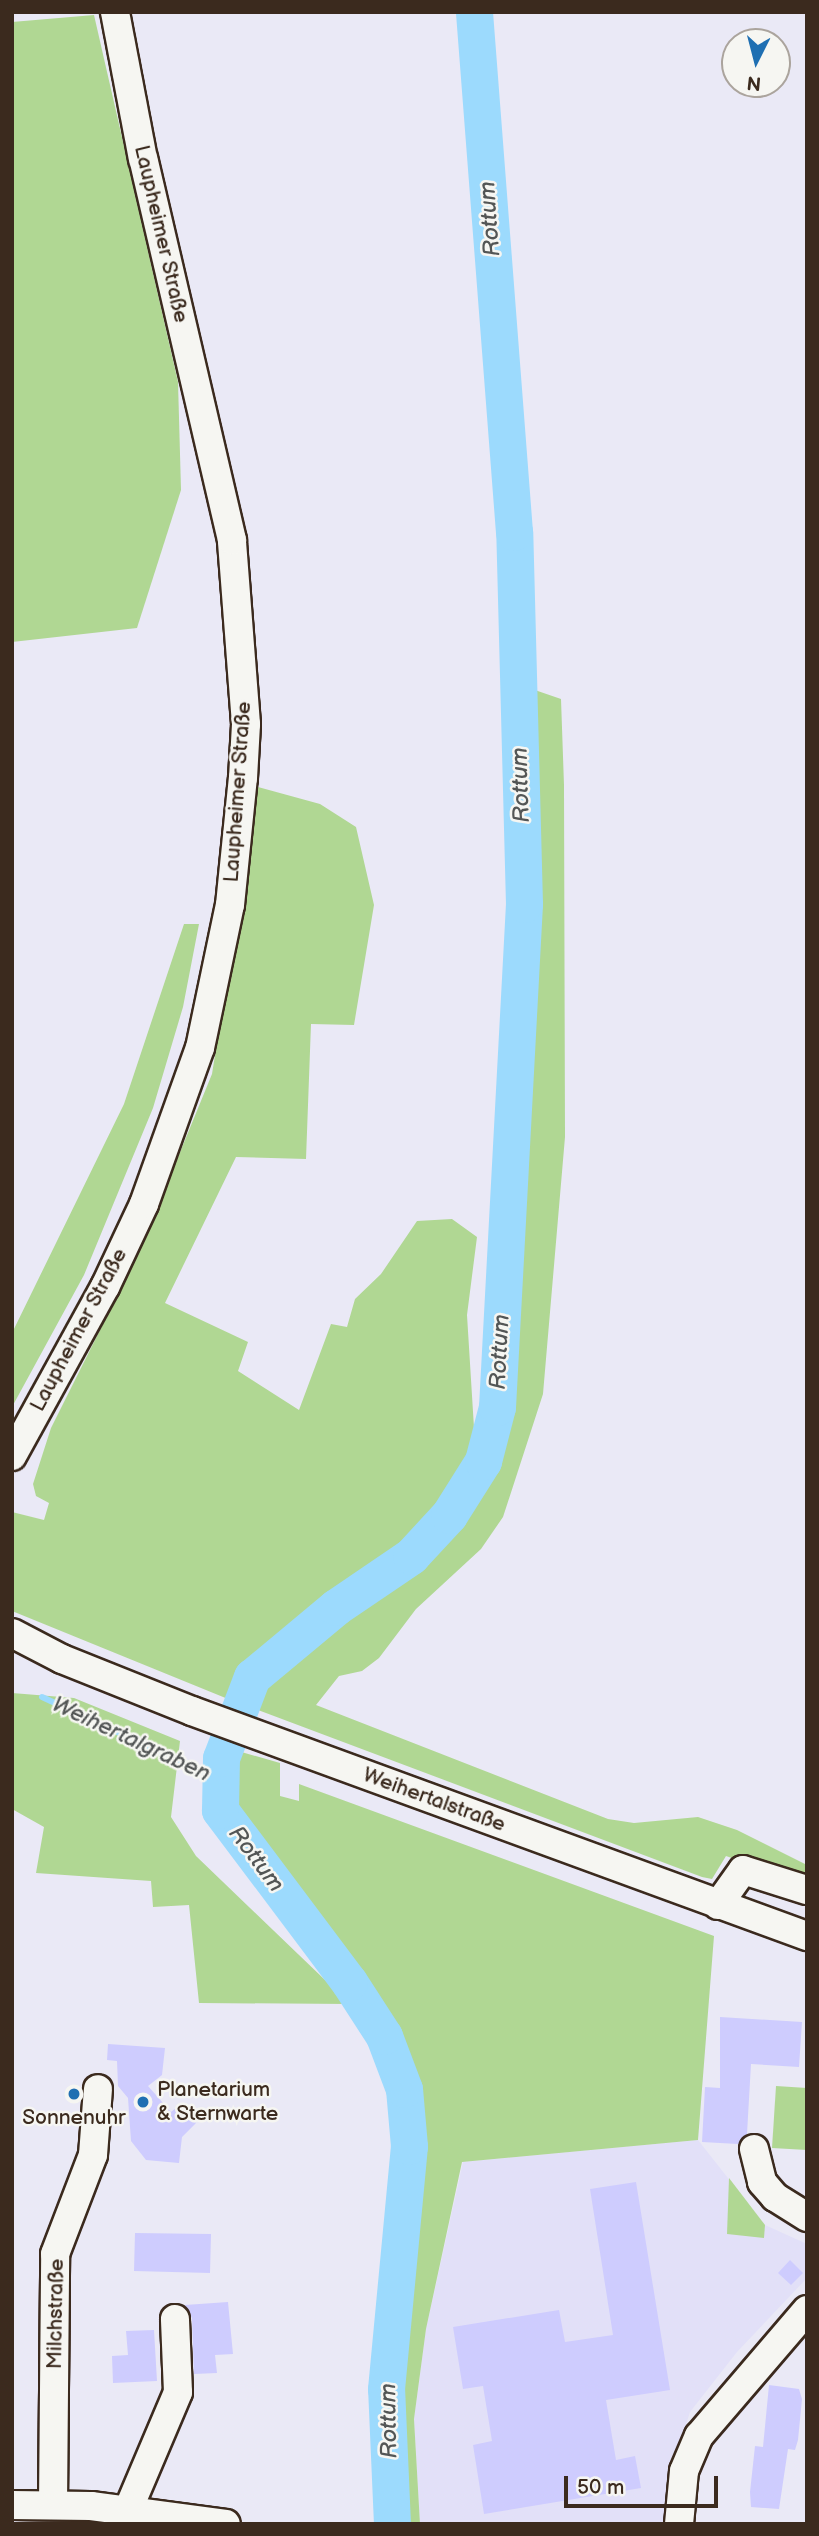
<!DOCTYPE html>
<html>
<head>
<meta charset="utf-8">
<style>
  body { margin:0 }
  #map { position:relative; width:819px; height:2536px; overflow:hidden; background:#eae9f6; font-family:"Balsamiq Sans",sans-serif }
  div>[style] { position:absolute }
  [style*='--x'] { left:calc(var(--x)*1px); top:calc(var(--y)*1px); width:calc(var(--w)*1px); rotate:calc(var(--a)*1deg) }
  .built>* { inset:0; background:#e2e0f8 }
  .green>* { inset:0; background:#b0d793 }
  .stream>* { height:6px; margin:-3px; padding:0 3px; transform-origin:3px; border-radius:3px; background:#9cdafd }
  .river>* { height:37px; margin:-18.5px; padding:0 18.5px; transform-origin:18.5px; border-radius:18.5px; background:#9cdafd }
  .building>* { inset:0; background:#ceccfe }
  .roads { filter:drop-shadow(2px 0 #3b2a1e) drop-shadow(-2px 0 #3b2a1e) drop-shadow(0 2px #3b2a1e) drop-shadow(0 -2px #3b2a1e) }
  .minor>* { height:28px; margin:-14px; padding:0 14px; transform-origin:14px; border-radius:14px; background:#f6f6f2 }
  .dots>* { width:19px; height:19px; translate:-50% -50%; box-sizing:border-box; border:4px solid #f6f6f2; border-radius:50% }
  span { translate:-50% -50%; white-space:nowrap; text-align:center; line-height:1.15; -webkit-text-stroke:5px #f6f6f2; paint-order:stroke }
  .street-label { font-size:21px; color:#3b2a1e }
  .poi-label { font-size:21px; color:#3b2a1e }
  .left { translate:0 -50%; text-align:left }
  .water-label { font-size:23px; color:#535656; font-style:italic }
  .frame { position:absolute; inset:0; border:14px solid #3b2a1e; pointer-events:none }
  .north { position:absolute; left:721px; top:28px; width:70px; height:70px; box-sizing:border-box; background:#f6f6f2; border:2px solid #aba49d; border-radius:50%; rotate:186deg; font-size:19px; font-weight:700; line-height:28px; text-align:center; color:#3b2a1e }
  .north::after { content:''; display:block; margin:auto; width:24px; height:32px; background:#1f6fb2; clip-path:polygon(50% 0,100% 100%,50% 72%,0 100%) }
  .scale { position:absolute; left:564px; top:2476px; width:154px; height:32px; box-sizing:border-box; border:4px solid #3b2a1e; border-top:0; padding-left:9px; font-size:21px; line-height:24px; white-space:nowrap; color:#3b2a1e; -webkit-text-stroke:5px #f6f6f2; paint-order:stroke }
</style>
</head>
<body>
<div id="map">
  <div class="built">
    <div style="clip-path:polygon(698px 2140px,765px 2225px,807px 2244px,807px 2278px,737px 2352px,690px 2412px,670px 2474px,665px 2524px,420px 2524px,414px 2419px,426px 2329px,463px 2162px)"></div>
  </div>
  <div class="green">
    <div style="clip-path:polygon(94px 15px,178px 382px,181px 490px,137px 628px,12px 642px,12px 22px)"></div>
    <div style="clip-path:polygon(529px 688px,561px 699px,564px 785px,565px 1137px,543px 1394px,503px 1517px,481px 1549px,416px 1609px,379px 1658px,362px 1671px,339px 1676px,316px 1705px,608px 1819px,634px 1823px,698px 1817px,737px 1830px,807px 1865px,807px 1884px,726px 1856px,712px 1879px,702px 1877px,245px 1705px,465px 1513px,499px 1438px,518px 1307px,533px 814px)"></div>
    <div style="clip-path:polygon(258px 787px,320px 804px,356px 827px,374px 905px,354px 1025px,311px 1024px,306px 1159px,236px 1157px,165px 1303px,248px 1342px,238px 1371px,299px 1410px,331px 1324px,347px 1327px,355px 1299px,381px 1274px,417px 1221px,452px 1219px,477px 1237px,467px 1315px,475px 1444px,460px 1480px,417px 1537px,270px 1645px,238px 1677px,228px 1699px,12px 1611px,12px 1512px,44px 1520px,49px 1503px,36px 1496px,33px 1484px,51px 1428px,140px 1250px,212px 1074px)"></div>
    <div style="clip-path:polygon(184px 924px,199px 924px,183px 1007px,153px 1108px,84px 1275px,12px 1407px,12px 1333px,124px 1104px)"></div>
    <div style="clip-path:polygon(12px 1693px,74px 1698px,180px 1741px,171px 1817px,196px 1856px,350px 2004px,199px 2003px,189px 1905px,153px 1907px,151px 1881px,36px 1873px,44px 1827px,12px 1809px)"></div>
    <div style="clip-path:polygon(238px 1751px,280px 1763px,280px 1796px,299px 1801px,299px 1784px,714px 1936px,698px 2140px,462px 2162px,426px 2329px,414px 2419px,420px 2524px,405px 2524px,398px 2375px,416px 2174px,417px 2082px,404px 2039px,367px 1977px,235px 1811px)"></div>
    <div style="clip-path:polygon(776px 2086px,807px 2088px,807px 2150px,772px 2148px)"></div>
    <div style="clip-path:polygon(729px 2178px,765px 2225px,764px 2238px,727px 2234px)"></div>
  </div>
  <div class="stream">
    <div style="--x:42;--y:1697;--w:197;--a:24.9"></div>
  </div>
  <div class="river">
    <div style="--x:392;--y:2524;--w:135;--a:-92.5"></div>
    <div style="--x:386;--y:2389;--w:244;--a:-84.6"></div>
    <div style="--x:409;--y:2146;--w:57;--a:-95"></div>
    <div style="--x:404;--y:2089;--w:57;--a:-110.7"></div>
    <div style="--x:384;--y:2036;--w:64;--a:-122.9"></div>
    <div style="--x:349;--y:1982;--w:215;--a:-126.9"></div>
    <div style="--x:220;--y:1810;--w:52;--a:-88.9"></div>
    <div style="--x:221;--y:1758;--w:87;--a:-69.1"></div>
    <div style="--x:252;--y:1677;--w:109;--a:-39.8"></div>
    <div style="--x:336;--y:1607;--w:91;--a:-34.2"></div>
    <div style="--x:411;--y:1556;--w:56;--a:-47.2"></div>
    <div style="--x:449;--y:1515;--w:64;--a:-57.8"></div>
    <div style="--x:483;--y:1461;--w:56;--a:-75.5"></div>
    <div style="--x:497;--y:1407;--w:504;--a:-86.93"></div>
    <div style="--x:524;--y:904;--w:372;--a:-91.5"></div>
    <div style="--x:514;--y:532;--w:522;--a:-94.4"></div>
  </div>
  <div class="building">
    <div style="clip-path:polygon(720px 2017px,802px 2022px,799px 2067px,751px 2064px,747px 2134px,738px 2144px,702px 2142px,705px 2087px,720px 2088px)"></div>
    <div style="clip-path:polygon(108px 2044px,165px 2048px,162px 2075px,148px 2086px,171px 2112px,181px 2104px,196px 2123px,182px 2137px,179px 2163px,146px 2160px,131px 2141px,128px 2098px,118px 2086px,117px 2061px,107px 2060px)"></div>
    <div style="clip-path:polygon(636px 2182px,670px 2390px,606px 2400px,616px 2460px,635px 2456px,641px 2488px,484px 2514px,473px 2445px,492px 2441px,483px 2386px,463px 2389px,453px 2327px,559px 2310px,565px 2342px,613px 2335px,590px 2189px)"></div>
    <div style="clip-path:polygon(135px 2233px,211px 2234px,210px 2273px,134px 2271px)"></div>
    <div style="clip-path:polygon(790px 2260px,803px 2273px,791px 2285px,778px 2273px)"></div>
    <div style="clip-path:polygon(228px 2302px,233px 2354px,215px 2355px,217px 2373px,194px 2374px,192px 2318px,185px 2305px)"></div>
    <div style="clip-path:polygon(154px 2330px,157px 2381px,113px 2383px,112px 2356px,128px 2355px,126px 2331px)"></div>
    <div style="clip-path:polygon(769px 2385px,799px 2389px,802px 2399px,798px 2440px,795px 2450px,788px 2449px,779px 2509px,751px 2507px,750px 2492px,755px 2446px,763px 2447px)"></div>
  </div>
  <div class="roads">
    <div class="minor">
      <div style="--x:12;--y:1456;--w:193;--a:-61.2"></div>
      <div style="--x:105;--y:1287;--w:92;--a:-64.8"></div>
      <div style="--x:144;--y:1204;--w:166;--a:-70.3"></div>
      <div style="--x:200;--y:1048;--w:146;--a:-78.2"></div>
      <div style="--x:230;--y:905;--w:128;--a:-84.2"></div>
      <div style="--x:243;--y:778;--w:54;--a:-86.8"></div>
      <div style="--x:246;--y:724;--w:185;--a:-94.4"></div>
      <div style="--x:232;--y:540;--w:391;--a:-103.1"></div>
      <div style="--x:143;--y:159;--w:150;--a:-100.8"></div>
      <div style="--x:12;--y:1633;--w:56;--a:27.5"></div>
      <div style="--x:62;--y:1659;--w:140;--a:21.8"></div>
      <div style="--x:192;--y:1711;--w:655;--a:20.1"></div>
      <div style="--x:718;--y:1905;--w:43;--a:-54.5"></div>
      <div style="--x:743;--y:1870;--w:67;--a:17.4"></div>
      <div style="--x:754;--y:2149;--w:34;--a:76"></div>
      <div style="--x:762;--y:2182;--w:20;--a:49"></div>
      <div style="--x:775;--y:2197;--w:38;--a:32"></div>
      <div style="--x:12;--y:2505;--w:79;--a:0.7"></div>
      <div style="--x:91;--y:2506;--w:136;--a:7.6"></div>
      <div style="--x:53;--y:2505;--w:251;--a:-89.5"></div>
      <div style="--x:55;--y:2254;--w:106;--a:-69"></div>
      <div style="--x:93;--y:2155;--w:66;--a:-85.7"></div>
      <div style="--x:128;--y:2510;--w:128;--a:-67"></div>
      <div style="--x:178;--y:2392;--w:73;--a:-92.4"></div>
      <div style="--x:679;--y:2524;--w:53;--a:-84.6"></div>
      <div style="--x:684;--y:2471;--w:38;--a:-67"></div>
      <div style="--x:699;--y:2436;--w:166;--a:-49.4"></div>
    </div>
  </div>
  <div class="dots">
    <div style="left:74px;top:2094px;background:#1f6fb2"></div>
    <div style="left:143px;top:2102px;background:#1f6fb2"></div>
  </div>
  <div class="street-label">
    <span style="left:161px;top:234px;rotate:77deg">Laupheimer Straße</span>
    <span style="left:238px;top:792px;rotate:-86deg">Laupheimer Straße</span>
    <span style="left:79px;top:1330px;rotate:-62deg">Laupheimer Straße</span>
    <span style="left:434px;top:1800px;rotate:20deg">Weihertalstraße</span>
    <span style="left:56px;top:2314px;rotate:-89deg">Milchstraße</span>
  </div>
  <div class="poi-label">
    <span class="left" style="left:157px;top:2102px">Planetarium<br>&amp; Sternwarte</span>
    <span style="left:74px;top:2118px">Sonnenuhr</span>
  </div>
  <div class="water-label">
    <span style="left:490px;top:219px;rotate:-94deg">Rottum</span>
    <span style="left:521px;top:785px;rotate:-92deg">Rottum</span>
    <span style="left:500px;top:1352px;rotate:-87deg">Rottum</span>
    <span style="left:131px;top:1739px;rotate:25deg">Weihertalgraben</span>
    <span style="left:256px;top:1859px;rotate:53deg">Rottum</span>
    <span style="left:389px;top:2421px;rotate:-91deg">Rottum</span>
  </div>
  <div class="frame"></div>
  <div class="north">N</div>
  <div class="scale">50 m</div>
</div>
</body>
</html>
